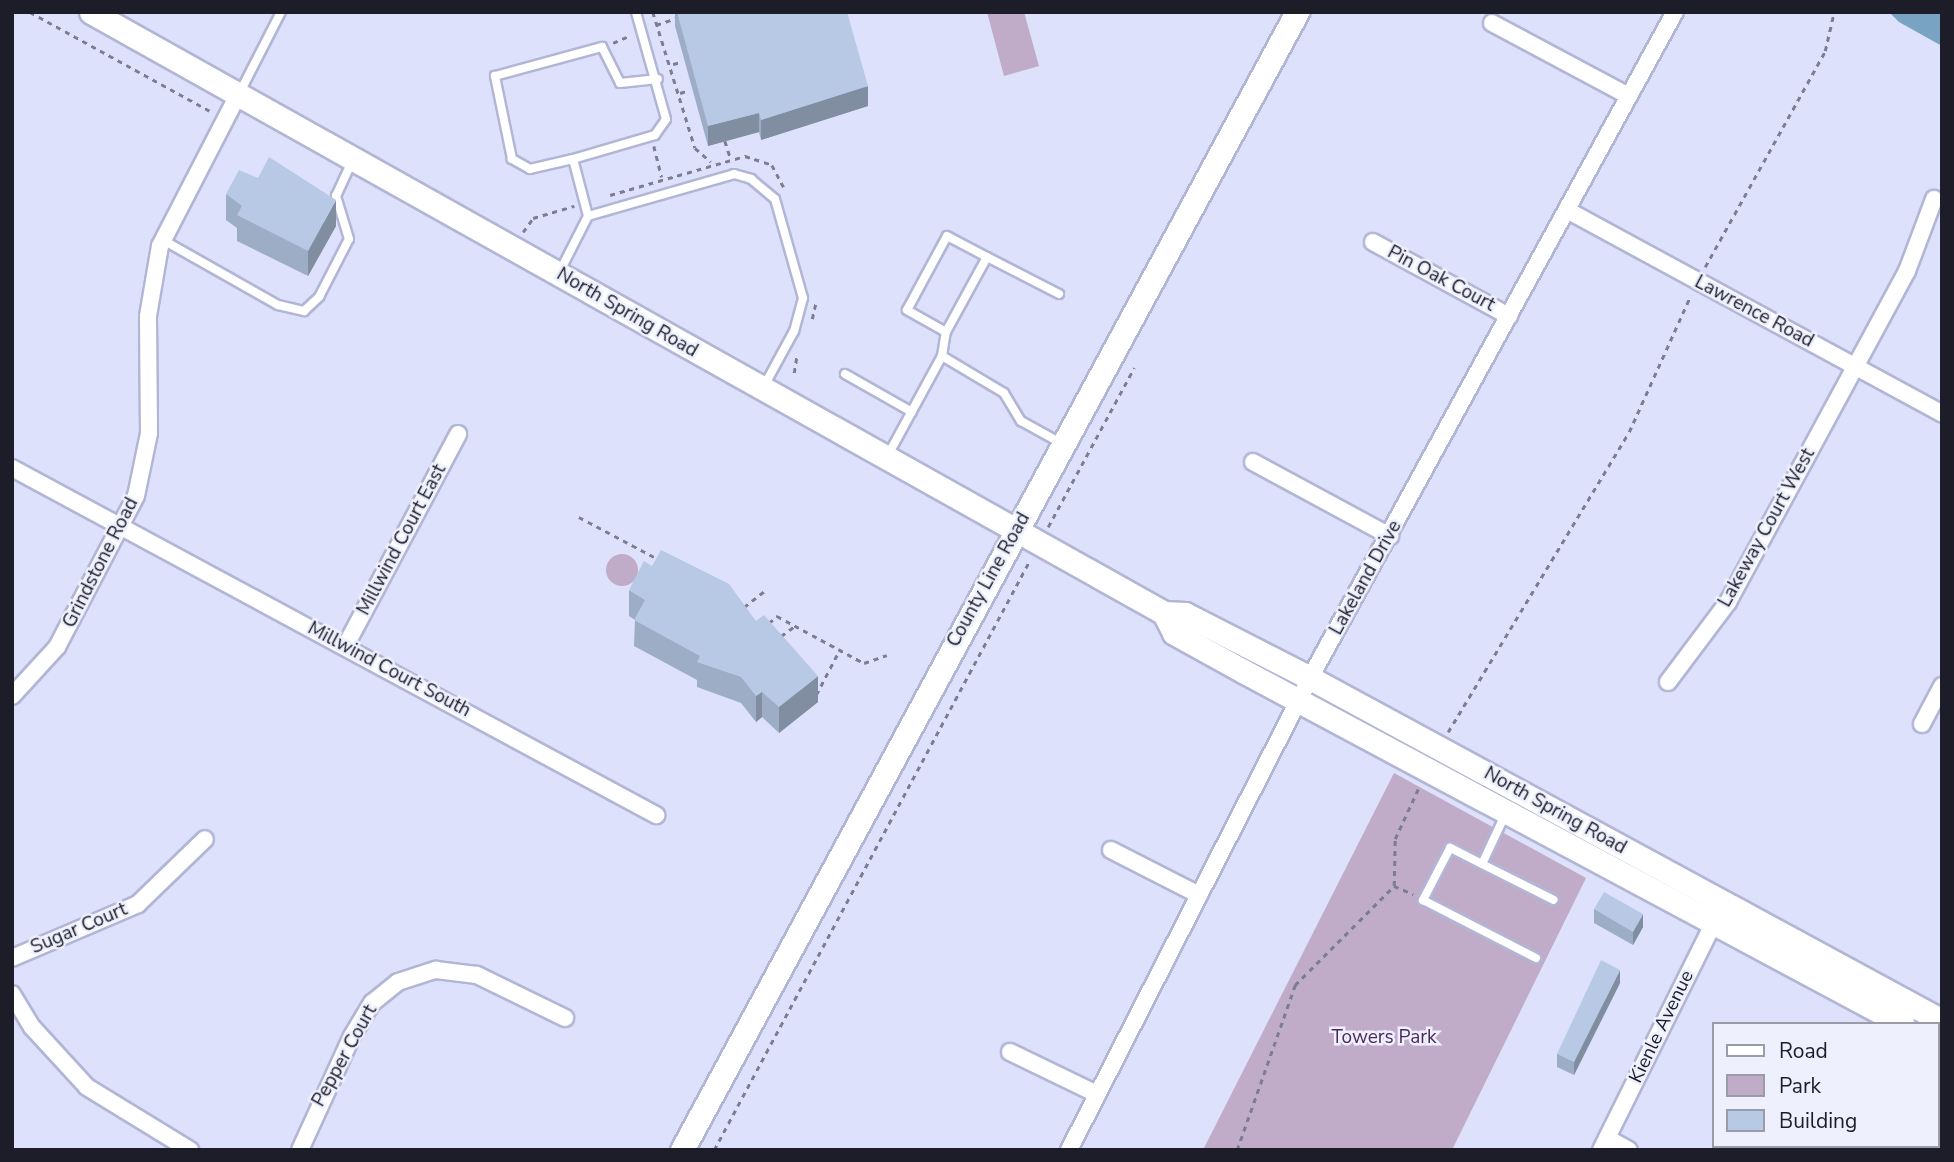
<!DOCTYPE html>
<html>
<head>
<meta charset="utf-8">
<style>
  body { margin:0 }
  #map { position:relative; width:1954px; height:1162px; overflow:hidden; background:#dee1fb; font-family:"Nunito Sans",sans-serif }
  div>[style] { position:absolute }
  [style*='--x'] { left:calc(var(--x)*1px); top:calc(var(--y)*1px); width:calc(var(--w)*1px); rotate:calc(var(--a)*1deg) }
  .green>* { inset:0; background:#c0abc8 }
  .round { border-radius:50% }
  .water>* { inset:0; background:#79a3c3 }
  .path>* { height:2.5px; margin-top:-1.25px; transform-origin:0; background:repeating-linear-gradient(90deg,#7b7d90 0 5px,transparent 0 10px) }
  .roads { filter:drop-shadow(2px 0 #b2b6d5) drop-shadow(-2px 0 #b2b6d5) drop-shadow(0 2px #b2b6d5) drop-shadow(0 -2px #b2b6d5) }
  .service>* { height:8px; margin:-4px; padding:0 4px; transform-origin:4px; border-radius:4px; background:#fff }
  .minor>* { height:16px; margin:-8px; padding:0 8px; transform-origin:8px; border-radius:8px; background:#fff }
  .secondary>* { height:23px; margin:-11.5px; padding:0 11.5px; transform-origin:11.5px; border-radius:11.5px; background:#fff }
  .wall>* { inset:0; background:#9eadc6 }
  .shaded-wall>* { inset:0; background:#818da1 }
  .building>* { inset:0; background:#b8c9e6 }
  span { translate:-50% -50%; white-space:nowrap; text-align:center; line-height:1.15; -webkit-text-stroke:5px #eef0fd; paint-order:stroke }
  .street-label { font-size:19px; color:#1c1d29 }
  .park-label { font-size:19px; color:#4f295c }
  .frame { position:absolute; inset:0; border:14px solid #1c1d29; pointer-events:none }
  .legend { position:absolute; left:1712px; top:1022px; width:228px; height:126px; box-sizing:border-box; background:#eef0fd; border:2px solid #9a9ca8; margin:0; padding:9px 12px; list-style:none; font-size:21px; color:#1c1d29 }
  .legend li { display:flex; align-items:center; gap:14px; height:35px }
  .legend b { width:35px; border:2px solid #9a9ca8 }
</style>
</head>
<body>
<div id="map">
  <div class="green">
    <div style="clip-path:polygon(987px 12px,1024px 12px,1039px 66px,1004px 76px)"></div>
    <div class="round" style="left:606px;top:554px;width:32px;height:32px"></div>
    <div style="clip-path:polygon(1394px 773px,1586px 878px,1452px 1150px,1203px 1150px)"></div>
  </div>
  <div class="water">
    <div style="clip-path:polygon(1889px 12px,1942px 12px,1942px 46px,1899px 22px)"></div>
  </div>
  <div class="path">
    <div style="--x:30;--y:12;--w:205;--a:28.8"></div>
    <div style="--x:653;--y:12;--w:142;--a:72.8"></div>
    <div style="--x:695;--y:148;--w:21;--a:41"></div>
    <div style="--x:656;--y:25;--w:21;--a:-19"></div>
    <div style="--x:613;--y:43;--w:17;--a:-24"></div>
    <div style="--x:673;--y:64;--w:9;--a:-13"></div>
    <div style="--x:680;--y:93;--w:9;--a:-18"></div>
    <div style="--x:725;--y:141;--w:19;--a:72"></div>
    <div style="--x:654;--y:146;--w:32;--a:76"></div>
    <div style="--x:610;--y:195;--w:141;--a:-16.1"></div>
    <div style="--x:745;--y:156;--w:28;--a:18"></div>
    <div style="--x:772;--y:165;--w:30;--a:62"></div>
    <div style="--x:523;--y:232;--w:17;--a:-54"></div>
    <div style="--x:533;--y:218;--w:43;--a:-16.3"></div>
    <div style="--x:1705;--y:267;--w:247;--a:-60.9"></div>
    <div style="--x:1825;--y:51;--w:40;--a:-77"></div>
    <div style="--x:812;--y:319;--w:17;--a:-77"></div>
    <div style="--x:794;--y:373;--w:19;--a:-81"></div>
    <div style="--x:579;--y:517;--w:89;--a:28"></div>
    <div style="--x:1048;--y:527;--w:181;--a:-61.6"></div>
    <div style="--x:744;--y:607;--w:28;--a:-38"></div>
    <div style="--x:769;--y:623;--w:11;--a:-41"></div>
    <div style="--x:777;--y:616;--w:99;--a:28.4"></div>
    <div style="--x:864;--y:663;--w:24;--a:-19"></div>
    <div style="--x:781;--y:636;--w:17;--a:-36"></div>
    <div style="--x:816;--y:695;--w:52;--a:-62.4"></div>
    <div style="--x:1448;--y:732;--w:350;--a:-58.9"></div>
    <div style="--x:1629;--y:432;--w:150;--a:-65.7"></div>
    <div style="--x:1394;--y:886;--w:21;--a:23"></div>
    <div style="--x:714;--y:1150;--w:669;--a:-61.83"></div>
    <div style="--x:1237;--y:1150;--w:175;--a:-70.6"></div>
    <div style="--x:1295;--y:985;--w:140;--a:-45"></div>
    <div style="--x:1394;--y:886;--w:47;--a:-88.8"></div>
    <div style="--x:1395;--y:839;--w:57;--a:-65.2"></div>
  </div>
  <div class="roads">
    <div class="service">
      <div style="--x:239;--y:94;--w:92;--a:-62.9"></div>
      <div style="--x:573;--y:159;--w:44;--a:166.9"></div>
      <div style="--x:530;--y:169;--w:21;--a:-151"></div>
      <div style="--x:512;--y:159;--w:85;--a:-101.6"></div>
      <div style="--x:495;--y:76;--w:111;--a:-15.2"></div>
      <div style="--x:602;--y:47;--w:40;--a:63.4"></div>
      <div style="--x:620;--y:83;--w:38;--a:-6"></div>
      <div style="--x:588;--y:216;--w:59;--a:-104.7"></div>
      <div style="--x:573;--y:159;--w:85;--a:-16.3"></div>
      <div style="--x:655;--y:135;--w:19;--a:-55"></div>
      <div style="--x:666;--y:119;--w:111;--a:-105.7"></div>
      <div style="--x:163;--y:240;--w:132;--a:29.5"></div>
      <div style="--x:278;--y:305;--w:27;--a:13"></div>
      <div style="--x:304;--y:311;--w:21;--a:-43"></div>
      <div style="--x:319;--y:297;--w:65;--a:-62.7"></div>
      <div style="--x:349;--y:239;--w:45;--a:-106.8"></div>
      <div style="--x:336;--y:196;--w:38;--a:-65"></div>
      <div style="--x:987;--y:257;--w:85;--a:118.7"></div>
      <div style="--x:946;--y:332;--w:45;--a:-150.6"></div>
      <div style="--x:907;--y:310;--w:84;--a:-61.6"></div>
      <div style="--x:947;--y:236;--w:45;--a:27.7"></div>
      <div style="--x:987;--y:257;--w:81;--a:27.2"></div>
      <div style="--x:560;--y:271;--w:62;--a:-63"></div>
      <div style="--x:588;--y:216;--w:152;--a:-16"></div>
      <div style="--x:734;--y:174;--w:18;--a:16"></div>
      <div style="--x:751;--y:179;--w:31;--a:40"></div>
      <div style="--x:775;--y:199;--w:103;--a:74.2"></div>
      <div style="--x:803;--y:298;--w:34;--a:105"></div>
      <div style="--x:794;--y:331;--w:63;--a:118.6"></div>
      <div style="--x:942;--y:356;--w:24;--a:-81"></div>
      <div style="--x:845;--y:374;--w:77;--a:29.6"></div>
      <div style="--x:888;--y:455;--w:113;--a:-61.4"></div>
      <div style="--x:942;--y:356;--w:72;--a:30.8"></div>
      <div style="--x:1004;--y:393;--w:33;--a:59"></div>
      <div style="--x:1021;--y:421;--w:46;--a:28.8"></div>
      <div style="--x:1505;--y:815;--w:54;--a:115.1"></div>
      <div style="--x:1482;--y:864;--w:80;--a:26.6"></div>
      <div style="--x:1482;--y:864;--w:36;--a:-153"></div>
      <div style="--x:1450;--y:848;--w:59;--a:117.4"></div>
      <div style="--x:1423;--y:900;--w:127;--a:27.2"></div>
    </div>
    <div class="minor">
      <div style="--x:1492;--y:23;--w:155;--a:28.1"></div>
      <div style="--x:1567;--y:210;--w:427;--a:28.5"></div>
      <div style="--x:1373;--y:242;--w:155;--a:28.6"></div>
      <div style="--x:1253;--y:462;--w:156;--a:28.4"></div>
      <div style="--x:12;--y:468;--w:732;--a:28.32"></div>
      <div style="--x:346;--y:645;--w:239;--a:-62"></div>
      <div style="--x:1668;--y:682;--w:100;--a:-53.1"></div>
      <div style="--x:1728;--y:602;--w:376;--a:-61.6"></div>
      <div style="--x:1907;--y:271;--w:77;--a:-69.4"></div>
      <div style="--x:12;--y:696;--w:67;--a:-47.4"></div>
      <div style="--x:57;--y:647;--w:170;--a:-62.4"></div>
      <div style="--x:136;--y:496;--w:64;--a:-78.3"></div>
      <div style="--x:149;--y:433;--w:117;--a:-90.5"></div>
      <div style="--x:148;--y:316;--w:71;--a:-80.3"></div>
      <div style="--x:160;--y:246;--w:170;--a:-62.7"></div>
      <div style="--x:1922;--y:724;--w:43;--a:-62.2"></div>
      <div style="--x:1111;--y:850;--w:99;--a:27.1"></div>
      <div style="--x:12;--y:958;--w:137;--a:-23.2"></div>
      <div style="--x:138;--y:904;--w:93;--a:-44.1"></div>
      <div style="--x:12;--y:994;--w:39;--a:59"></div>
      <div style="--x:32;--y:1027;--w:81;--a:47.5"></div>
      <div style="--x:87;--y:1087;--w:121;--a:31.5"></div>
      <div style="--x:1010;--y:1052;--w:97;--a:25.8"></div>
      <div style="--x:1607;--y:1138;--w:25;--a:29"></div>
      <div style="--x:300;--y:1150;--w:125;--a:-65.5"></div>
      <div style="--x:352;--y:1036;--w:39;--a:-59"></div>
      <div style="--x:372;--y:1003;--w:33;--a:-39"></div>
      <div style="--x:398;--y:982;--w:40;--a:-18"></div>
      <div style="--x:436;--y:970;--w:41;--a:7"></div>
      <div style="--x:477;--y:975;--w:98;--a:26"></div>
      <div style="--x:1069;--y:1150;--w:530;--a:-62.95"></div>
      <div style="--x:1310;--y:678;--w:759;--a:-61.28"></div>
      <div style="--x:1601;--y:1150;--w:263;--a:-63.6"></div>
    </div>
    <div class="secondary">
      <div style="--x:91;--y:12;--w:1230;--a:29.25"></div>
      <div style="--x:1164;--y:613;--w:21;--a:3"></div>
      <div style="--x:1185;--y:614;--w:140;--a:27.1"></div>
      <div style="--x:1310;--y:678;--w:719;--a:28.49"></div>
      <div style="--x:1164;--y:613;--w:22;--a:63"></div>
      <div style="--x:1174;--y:633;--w:79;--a:28.8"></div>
      <div style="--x:1243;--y:671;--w:748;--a:28.14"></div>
      <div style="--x:1938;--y:1043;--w:4;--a:27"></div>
      <div style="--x:682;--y:1150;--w:1294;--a:-61.61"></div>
    </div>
  </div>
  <div class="wall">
    <div style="clip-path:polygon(675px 12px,847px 12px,868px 106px,761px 140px,759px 132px,708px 146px,675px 26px)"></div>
    <div style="clip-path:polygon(226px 194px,336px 226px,308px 276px,237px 241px,237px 228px,226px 220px)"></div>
    <div style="clip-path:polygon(629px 590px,818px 702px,779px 733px,762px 717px,756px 722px,741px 703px,697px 687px,697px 680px,634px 646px,635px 620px,629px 616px)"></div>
    <div style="clip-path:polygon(1594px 909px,1643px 927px,1633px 945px,1594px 923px)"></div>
    <div style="clip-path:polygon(1620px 983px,1574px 1075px,1557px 1067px,1557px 1054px)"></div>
  </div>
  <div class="shaded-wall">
    <div style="clip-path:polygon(868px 86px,868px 106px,761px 140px,761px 120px)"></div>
    <div style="clip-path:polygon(759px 113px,759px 132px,708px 146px,708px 126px)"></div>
    <div style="clip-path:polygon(336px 200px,336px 226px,308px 276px,308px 251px)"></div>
    <div style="clip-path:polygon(818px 676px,818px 702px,779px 733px,779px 707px)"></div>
    <div style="clip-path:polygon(762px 692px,762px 717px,756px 722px,756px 696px)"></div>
    <div style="clip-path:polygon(1643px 914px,1643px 927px,1633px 945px,1633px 932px)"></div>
    <div style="clip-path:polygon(1620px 970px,1620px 983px,1574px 1075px,1574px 1062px)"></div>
  </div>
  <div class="building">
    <div style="clip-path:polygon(677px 12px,847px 12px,868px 86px,761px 120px,759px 113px,708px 126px)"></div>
    <div style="clip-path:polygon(269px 157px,336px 200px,308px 251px,237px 215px,242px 206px,226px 194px,239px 170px,258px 178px)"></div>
    <div style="clip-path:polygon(661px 550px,729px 584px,756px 621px,764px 615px,818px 676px,779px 707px,762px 692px,756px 696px,741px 677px,697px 662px,700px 656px,634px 620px,645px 600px,629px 590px,644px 561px,652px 566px)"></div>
    <div style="clip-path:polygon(1604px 892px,1643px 914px,1633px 932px,1594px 909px)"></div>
    <div style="clip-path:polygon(1601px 960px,1620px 970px,1574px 1062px,1557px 1054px)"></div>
  </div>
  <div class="street-label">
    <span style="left:1441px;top:279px;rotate:28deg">Pin Oak Court</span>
    <span style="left:1754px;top:312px;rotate:28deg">Lawrence Road</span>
    <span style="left:627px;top:313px;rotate:30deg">North Spring Road</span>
    <span style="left:1767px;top:528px;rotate:-61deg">Lakeway Court West</span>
    <span style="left:402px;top:540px;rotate:-62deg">Millwind Court East</span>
    <span style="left:101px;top:563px;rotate:-63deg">Grindstone Road</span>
    <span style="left:1366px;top:578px;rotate:-61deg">Lakeland Drive</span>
    <span style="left:989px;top:580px;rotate:-61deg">County Line Road</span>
    <span style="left:389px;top:670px;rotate:28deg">Millwind Court South</span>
    <span style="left:1555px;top:811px;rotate:29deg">North Spring Road</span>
    <span style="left:79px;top:929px;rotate:-23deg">Sugar Court</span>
    <span style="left:1662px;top:1027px;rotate:-64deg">Kienle Avenue</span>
    <span style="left:345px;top:1056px;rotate:-61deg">Pepper Court</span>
  </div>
  <div class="park-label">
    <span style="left:1384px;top:1038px">Towers Park</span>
  </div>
  <div class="frame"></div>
  <ul class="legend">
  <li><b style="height:9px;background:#fff"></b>Road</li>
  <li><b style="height:19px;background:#c0abc8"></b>Park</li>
  <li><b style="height:19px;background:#b8c9e6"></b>Building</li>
  </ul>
</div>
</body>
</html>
